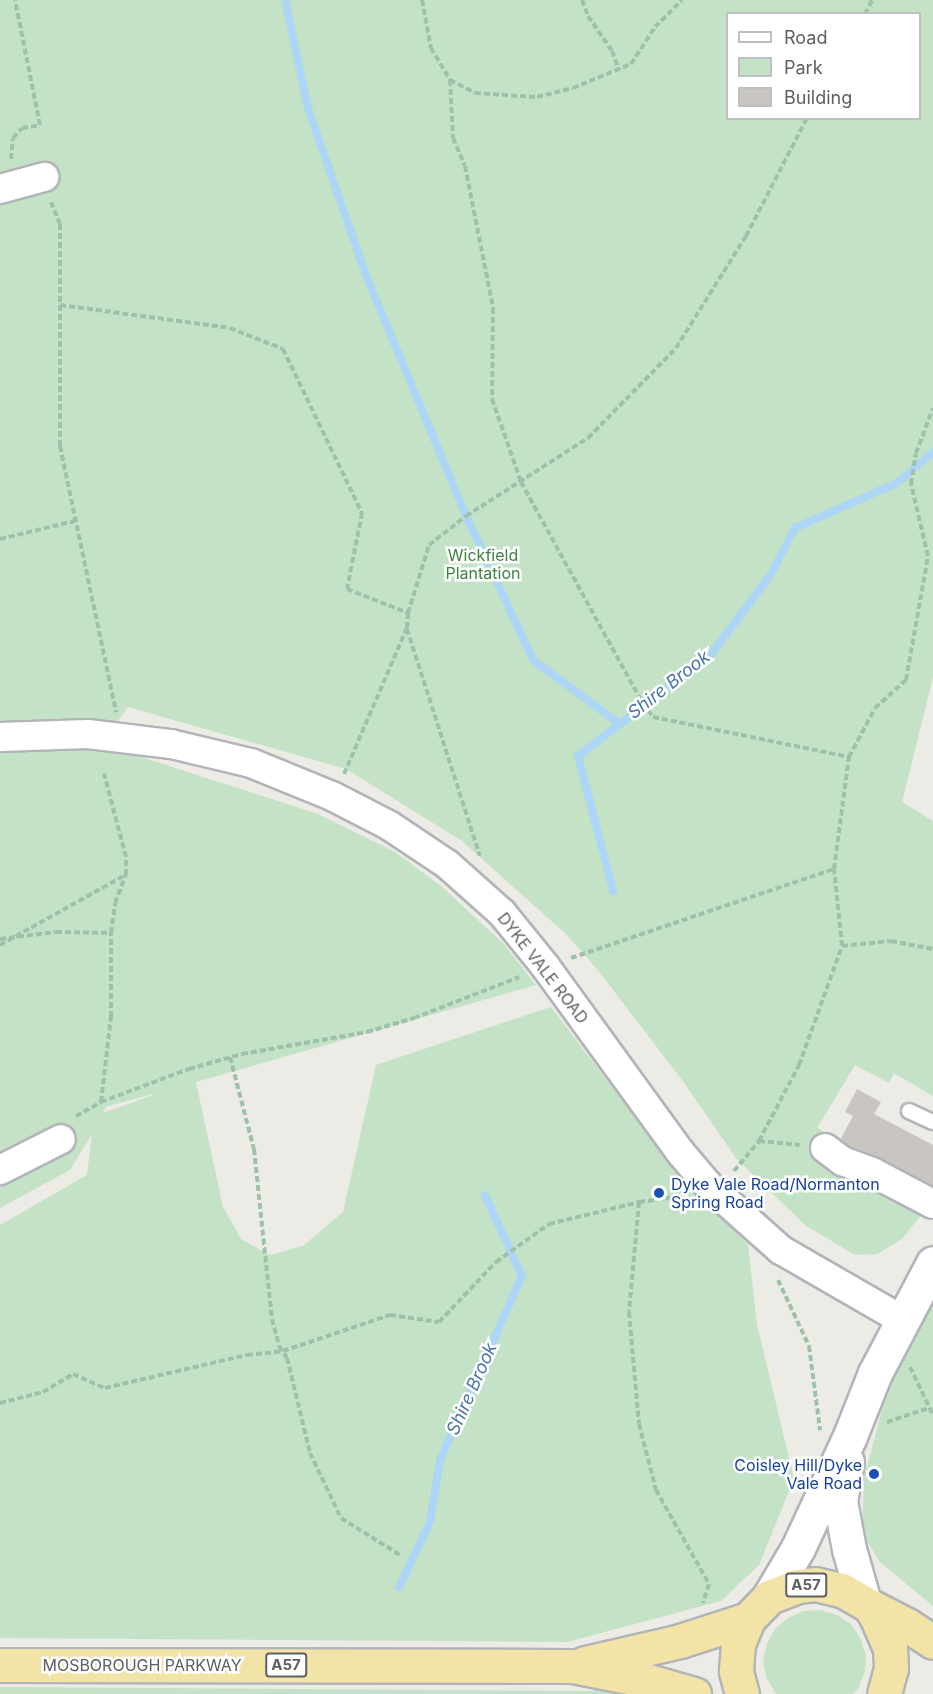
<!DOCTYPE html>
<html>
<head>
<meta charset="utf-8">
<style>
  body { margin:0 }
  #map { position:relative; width:933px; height:1694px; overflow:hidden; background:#edebe5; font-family:Inter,sans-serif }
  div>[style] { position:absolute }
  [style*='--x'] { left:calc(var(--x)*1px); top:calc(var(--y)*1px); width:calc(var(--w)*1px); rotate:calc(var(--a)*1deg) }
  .green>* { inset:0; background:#c4e2c5 }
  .stream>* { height:8px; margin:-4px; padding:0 4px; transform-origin:4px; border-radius:4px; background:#add5f5 }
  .building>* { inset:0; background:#c9c6c1 }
  .path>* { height:4px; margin-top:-2px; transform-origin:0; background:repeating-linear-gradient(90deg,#9ec2a9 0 6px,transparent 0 9px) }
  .roads { filter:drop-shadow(2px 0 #b2b5b8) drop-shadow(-2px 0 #b2b5b8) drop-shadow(0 2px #b2b5b8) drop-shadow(0 -2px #b2b5b8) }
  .service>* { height:14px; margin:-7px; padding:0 7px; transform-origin:7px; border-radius:7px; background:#fff }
  .minor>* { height:28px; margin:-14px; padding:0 14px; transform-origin:14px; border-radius:14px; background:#fff }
  .secondary>* { height:33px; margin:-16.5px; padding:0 16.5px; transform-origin:16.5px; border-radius:16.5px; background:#fff }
  .trunk>* { height:33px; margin:-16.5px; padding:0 16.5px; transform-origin:16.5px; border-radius:16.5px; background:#f2e3a6 }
  .dots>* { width:16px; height:16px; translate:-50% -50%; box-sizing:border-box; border:3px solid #fff; border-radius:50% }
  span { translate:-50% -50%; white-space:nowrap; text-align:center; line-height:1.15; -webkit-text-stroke:5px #fff; paint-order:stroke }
  .shield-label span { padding:2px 4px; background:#fff; border:2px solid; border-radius:4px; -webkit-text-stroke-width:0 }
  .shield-label { font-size:15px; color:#5d6063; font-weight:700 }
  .park-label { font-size:16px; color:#3f8043 }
  .street-label { font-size:16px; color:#5d6063 }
  .transit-label { font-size:16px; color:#164399 }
  .left { translate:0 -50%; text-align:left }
  .right { translate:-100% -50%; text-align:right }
  .water-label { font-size:18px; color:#4c77a5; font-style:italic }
  .legend { position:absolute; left:726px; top:12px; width:195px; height:108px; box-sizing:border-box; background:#fff; border:2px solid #bebfc1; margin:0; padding:8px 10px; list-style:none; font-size:18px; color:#5d6063 }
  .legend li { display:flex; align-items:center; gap:12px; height:30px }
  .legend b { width:30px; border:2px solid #bebfc1 }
</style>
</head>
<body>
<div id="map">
  <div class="green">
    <div style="clip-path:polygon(evenodd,0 0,933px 0,933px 677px,902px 802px,933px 821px,933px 1096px,894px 1073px,889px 1083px,855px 1065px,817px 1128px,933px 1189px,933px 1200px,902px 1239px,877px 1254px,855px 1255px,805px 1225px,736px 1158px,682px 1080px,597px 969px,567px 935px,462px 841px,346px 769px,128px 707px,101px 744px,318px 814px,395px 852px,441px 886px,504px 944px,536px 985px,196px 1082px,223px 1207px,241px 1239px,270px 1255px,303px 1246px,343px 1212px,376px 1065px,551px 1007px,683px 1180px,748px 1244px,757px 1324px,794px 1479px,759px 1565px,721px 1601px,567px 1642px,0 1638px,0 1225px,87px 1175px,92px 1134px,70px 1170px,0 1208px,0 0,728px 14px,920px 14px,920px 118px,728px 118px,728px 14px,0 0,152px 1094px,153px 1095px,103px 1113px,106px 1107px,152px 1094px)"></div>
    <div style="clip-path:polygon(933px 1287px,933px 1606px,880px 1562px,862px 1533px,864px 1478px,889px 1383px)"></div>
    <div style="clip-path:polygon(820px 1610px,837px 1615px,851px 1624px,860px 1638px,866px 1654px,865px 1671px,859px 1687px,853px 1694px,776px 1694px,766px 1677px,763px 1660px,767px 1644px,775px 1629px,788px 1618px,803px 1611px)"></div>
    <div style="clip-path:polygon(634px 1686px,667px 1694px,0 1694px,0 1687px,588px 1691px)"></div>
  </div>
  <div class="stream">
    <div style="--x:285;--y:0;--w:110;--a:78"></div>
    <div style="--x:308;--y:108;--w:175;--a:70.9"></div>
    <div style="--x:365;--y:273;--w:263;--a:67.4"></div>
    <div style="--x:466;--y:516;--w:159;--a:65"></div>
    <div style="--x:533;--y:660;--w:108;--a:36.3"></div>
    <div style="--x:613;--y:891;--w:139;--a:-104.5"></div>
    <div style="--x:578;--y:756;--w:169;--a:-37.5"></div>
    <div style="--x:712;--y:653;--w:99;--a:-53.2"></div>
    <div style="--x:771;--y:574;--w:52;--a:-62.4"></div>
    <div style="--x:795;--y:528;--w:111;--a:-23.8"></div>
    <div style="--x:897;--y:483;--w:48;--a:-40.7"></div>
    <div style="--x:399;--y:1587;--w:72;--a:-64.5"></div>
    <div style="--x:430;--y:1522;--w:63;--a:-80.8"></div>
    <div style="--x:440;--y:1460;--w:201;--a:-66"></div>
    <div style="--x:522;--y:1276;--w:89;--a:-114.6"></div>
  </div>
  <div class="building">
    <div style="clip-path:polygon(857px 1089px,881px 1102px,874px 1114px,933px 1145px,933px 1195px,838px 1144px,853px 1116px,845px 1112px)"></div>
  </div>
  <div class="path">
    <div style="--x:422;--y:0;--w:49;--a:79.4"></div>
    <div style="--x:431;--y:48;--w:37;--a:59"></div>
    <div style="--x:450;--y:80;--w:28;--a:27"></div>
    <div style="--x:475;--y:93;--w:62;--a:3.7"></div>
    <div style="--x:537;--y:97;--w:37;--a:-14"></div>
    <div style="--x:573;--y:88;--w:63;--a:-22.5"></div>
    <div style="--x:631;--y:64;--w:44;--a:-57"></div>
    <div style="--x:655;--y:27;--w:38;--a:-45"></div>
    <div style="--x:582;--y:0;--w:17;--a:69"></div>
    <div style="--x:588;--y:16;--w:42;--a:55.6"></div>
    <div style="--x:612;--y:51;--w:20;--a:70"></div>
    <div style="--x:865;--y:14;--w:16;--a:-63"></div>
    <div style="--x:450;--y:80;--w:58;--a:87"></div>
    <div style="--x:453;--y:138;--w:30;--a:67"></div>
    <div style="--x:465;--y:166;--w:145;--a:78.8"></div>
    <div style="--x:493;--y:308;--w:91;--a:90.6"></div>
    <div style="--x:492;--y:399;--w:88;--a:70.7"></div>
    <div style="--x:521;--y:482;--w:243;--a:61.2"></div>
    <div style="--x:638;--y:695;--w:27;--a:56"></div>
    <div style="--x:653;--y:717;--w:200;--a:11.5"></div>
    <div style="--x:11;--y:159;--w:21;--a:-85"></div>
    <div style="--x:13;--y:138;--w:13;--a:-48"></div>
    <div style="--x:22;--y:128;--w:18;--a:-9"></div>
    <div style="--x:40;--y:125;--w:127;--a:-101.3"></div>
    <div style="--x:51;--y:202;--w:24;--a:68"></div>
    <div style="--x:60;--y:224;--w:222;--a:90"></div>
    <div style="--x:60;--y:446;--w:272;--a:78.1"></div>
    <div style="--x:60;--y:305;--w:172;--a:7.7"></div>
    <div style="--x:230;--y:328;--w:57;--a:21.6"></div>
    <div style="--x:283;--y:349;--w:182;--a:64.3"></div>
    <div style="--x:362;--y:513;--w:77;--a:101.2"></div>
    <div style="--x:347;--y:589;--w:66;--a:21.5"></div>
    <div style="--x:0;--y:539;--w:77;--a:-13.5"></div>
    <div style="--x:407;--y:629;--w:238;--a:72.2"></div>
    <div style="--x:344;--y:774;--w:159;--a:-66.7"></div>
    <div style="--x:407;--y:628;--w:15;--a:-86"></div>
    <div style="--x:408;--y:613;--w:71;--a:-72.8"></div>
    <div style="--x:429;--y:545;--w:47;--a:-38.1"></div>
    <div style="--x:466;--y:516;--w:145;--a:-32.6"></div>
    <div style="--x:588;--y:438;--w:126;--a:-45.6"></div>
    <div style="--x:676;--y:348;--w:132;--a:-58"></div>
    <div style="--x:746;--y:236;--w:133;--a:-62.7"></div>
    <div style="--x:0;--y:939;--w:56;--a:-7.1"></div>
    <div style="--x:56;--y:932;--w:55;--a:1"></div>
    <div style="--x:0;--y:945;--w:143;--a:-29.2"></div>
    <div style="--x:842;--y:946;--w:49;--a:-5.8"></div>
    <div style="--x:891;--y:941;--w:43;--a:10.8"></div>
    <div style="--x:571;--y:958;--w:278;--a:-18.7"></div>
    <div style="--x:230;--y:1057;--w:95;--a:75.4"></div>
    <div style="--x:254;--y:1149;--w:171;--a:84"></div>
    <div style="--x:272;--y:1319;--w:28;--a:75"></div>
    <div style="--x:279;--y:1346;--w:14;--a:56"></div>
    <div style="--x:287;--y:1358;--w:98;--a:76.4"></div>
    <div style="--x:310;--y:1453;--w:72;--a:64.5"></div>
    <div style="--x:341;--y:1518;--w:70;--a:32.1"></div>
    <div style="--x:101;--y:1102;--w:86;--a:-83.3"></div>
    <div style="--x:111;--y:1017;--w:84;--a:-90"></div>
    <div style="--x:111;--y:933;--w:30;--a:-82"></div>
    <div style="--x:115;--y:903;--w:30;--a:-69"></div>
    <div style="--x:126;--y:875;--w:18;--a:-90"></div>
    <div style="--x:126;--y:857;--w:86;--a:-104.8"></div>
    <div style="--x:76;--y:1116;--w:29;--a:-29"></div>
    <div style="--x:101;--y:1102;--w:94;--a:-20.6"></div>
    <div style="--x:189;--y:1069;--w:55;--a:-15.8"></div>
    <div style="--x:242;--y:1054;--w:127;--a:-10"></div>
    <div style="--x:367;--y:1032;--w:49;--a:-16.6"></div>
    <div style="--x:414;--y:1018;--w:113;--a:-21.3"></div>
    <div style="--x:759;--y:1141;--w:41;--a:5.6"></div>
    <div style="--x:734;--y:1171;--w:39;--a:-50"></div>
    <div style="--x:759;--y:1141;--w:86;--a:-62.2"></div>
    <div style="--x:799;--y:1065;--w:127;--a:-70.1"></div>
    <div style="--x:842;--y:946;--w:77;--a:-95.9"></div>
    <div style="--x:834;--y:869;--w:113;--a:-82.4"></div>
    <div style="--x:849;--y:757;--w:55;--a:-62"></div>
    <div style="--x:875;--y:708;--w:42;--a:-42.1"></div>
    <div style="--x:906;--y:680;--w:126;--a:-79.9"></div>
    <div style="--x:928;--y:556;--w:74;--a:-103.3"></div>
    <div style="--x:911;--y:484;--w:31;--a:-81"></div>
    <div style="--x:916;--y:453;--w:48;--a:-69.3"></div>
    <div style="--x:639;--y:1202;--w:110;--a:95.2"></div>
    <div style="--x:629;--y:1312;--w:112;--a:84.9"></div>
    <div style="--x:639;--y:1424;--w:68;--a:75.6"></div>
    <div style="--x:656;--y:1490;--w:108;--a:60.6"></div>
    <div style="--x:709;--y:1584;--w:20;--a:108"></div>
    <div style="--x:778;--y:1280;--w:73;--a:64.8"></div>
    <div style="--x:809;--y:1346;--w:85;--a:82.5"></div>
    <div style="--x:910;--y:1367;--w:53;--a:64.4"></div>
    <div style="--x:0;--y:1403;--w:44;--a:-14.3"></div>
    <div style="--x:43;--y:1392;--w:35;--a:-31"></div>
    <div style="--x:73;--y:1374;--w:35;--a:24"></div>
    <div style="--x:105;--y:1388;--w:146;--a:-13.1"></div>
    <div style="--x:247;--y:1355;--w:36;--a:-6"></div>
    <div style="--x:283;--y:1351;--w:113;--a:-18.6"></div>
    <div style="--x:390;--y:1315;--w:49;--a:8.1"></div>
    <div style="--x:439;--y:1322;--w:83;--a:-46.5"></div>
    <div style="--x:496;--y:1262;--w:65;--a:-35.6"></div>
    <div style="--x:549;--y:1224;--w:93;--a:-13.7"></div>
    <div style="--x:639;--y:1202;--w:44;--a:-7.8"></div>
    <div style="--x:887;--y:1422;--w:44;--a:-18.4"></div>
  </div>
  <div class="roads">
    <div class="service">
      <div style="--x:909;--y:1111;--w:26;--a:25"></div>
    </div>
    <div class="minor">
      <div style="--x:0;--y:189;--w:46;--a:-15.3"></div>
      <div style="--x:0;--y:737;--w:88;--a:-2"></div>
      <div style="--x:88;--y:734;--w:84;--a:6.9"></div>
      <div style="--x:171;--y:744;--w:82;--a:13.4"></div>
      <div style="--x:251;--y:763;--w:87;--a:22.2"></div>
      <div style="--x:332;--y:796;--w:65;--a:27.3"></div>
      <div style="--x:390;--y:826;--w:69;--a:33.7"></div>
      <div style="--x:447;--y:864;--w:74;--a:41.7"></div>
      <div style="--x:502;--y:913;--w:68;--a:50.9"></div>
      <div style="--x:545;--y:966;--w:231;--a:54"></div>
      <div style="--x:681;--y:1153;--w:42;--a:49.8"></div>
      <div style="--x:708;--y:1185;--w:98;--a:41.7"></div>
      <div style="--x:781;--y:1250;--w:140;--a:30"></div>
      <div style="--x:825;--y:1148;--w:21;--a:37"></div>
      <div style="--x:842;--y:1161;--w:32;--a:20"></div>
      <div style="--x:872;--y:1172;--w:69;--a:27.7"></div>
      <div style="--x:0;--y:1170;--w:68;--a:-26.9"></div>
    </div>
    <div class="secondary">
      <div style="--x:847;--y:1462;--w:40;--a:100"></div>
      <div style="--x:840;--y:1501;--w:49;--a:79.4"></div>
      <div style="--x:849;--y:1549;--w:55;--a:74.2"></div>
      <div style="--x:769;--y:1597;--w:57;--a:-59.4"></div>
      <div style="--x:798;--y:1548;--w:123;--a:-65.1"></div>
      <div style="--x:850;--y:1436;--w:68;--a:-68.4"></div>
      <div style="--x:875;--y:1373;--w:124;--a:-62.2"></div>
    </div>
    <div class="trunk">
      <div style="--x:870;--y:1606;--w:42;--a:27.2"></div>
      <div style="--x:907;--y:1625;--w:31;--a:33"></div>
      <div style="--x:585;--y:1663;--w:98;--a:-13"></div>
      <div style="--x:680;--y:1641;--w:71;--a:-17.9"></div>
      <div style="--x:0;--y:1665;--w:573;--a:0.1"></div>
      <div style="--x:573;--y:1666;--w:76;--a:11.3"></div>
      <div style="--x:648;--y:1681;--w:48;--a:15.8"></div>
      <div style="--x:742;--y:1694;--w:24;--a:-105"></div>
      <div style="--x:736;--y:1671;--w:27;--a:-86"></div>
      <div style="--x:738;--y:1644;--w:27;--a:-68"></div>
      <div style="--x:748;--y:1619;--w:30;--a:-46"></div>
      <div style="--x:769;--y:1597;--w:30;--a:-21"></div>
      <div style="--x:797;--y:1586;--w:18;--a:-6"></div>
      <div style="--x:815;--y:1584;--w:28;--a:13"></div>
      <div style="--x:842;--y:1590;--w:32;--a:30"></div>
      <div style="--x:870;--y:1606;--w:14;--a:60"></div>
      <div style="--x:877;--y:1618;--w:33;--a:67"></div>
      <div style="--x:890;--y:1648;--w:20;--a:87"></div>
      <div style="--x:891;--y:1668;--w:27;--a:105"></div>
    </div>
  </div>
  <div class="dots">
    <div style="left:659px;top:1193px;background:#1a4fb4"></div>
    <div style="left:874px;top:1474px;background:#1a4fb4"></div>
  </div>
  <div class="shield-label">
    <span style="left:806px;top:1585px">A57</span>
    <span style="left:286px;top:1665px">A57</span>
  </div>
  <div class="park-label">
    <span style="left:483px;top:564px">Wickfield<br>Plantation</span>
  </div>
  <div class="street-label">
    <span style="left:543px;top:968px;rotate:52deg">DYKE VALE ROAD</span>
    <span style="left:142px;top:1665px">MOSBOROUGH PARKWAY</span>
  </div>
  <div class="transit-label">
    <span class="left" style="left:671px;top:1193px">Dyke Vale Road/Normanton<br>Spring Road</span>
    <span class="right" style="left:862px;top:1474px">Coisley Hill/Dyke<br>Vale Road</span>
  </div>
  <div class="water-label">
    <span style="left:669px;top:685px;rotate:-38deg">Shire Brook</span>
    <span style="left:472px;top:1389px;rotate:-66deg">Shire Brook</span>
  </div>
  <ul class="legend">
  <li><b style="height:8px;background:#fff"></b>Road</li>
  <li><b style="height:16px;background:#c4e2c5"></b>Park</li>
  <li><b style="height:16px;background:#c9c6c1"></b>Building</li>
  </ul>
</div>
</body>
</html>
